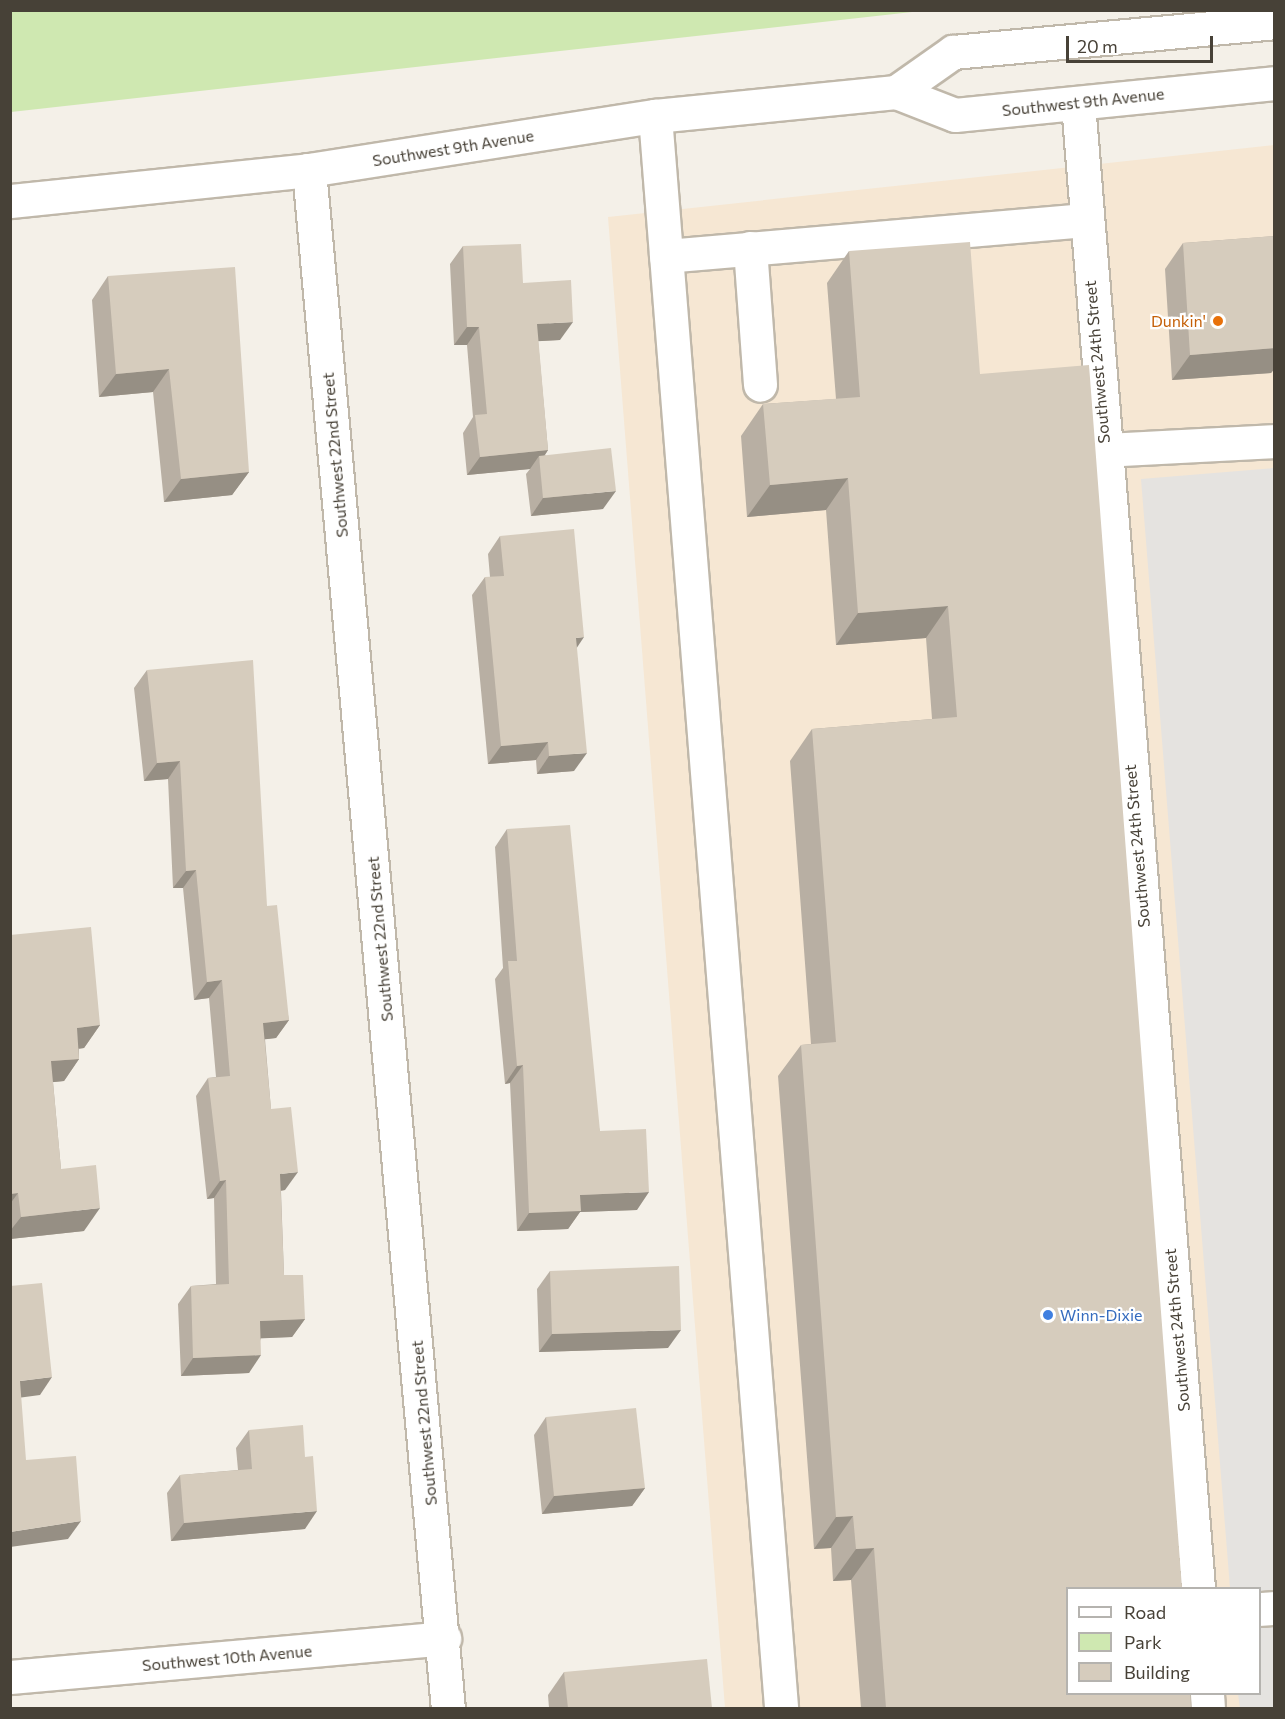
<!DOCTYPE html>
<html>
<head>
<meta charset="utf-8">
<style>
  body { margin:0 }
  #map { position:relative; width:1285px; height:1719px; overflow:hidden; background:#f4f0e8; font-family:Commissioner,sans-serif }
  div>[style] { position:absolute }
  [style*='--x'] { left:calc(var(--x)*1px); top:calc(var(--y)*1px); width:calc(var(--w)*1px); rotate:calc(var(--a)*1deg) }
  .commercial>* { inset:0; background:#f6e7d3 }
  .green>* { inset:0; background:#cfe8b1 }
  .parking>* { inset:0; background:#e5e3e0 }
  .roads { filter:drop-shadow(2px 0 #c0b8aa) drop-shadow(-2px 0 #c0b8aa) drop-shadow(0 2px #c0b8aa) drop-shadow(0 -2px #c0b8aa) }
  .minor>* { height:33px; margin:-16.5px; padding:0 16.5px; transform-origin:16.5px; border-radius:16.5px; background:#fff }
  .wall>* { inset:0; background:#b8afa3 }
  .shaded-wall>* { inset:0; background:#968f84 }
  .building>* { inset:0; background:#d6ccbd }
  .dots>* { width:16px; height:16px; translate:-50% -50%; box-sizing:border-box; border:3px solid #fff; border-radius:50% }
  span { translate:-50% -50%; white-space:nowrap; text-align:center; line-height:1.15; -webkit-text-stroke:4.5px #fff; paint-order:stroke }
  .street-label { font-size:16px; color:#474137 }
  .food-label { font-size:16px; color:#c56008 }
  .right { translate:-100% -50%; text-align:right }
  .shop-label { font-size:16px; color:#366cbe }
  .left { translate:0 -50%; text-align:left }
  .frame { position:absolute; inset:0; border:12px solid #474137; pointer-events:none }
  .legend { position:absolute; left:1066px; top:1587px; width:195px; height:108px; box-sizing:border-box; background:#fff; border:2px solid #b5b3af; margin:0; padding:8px 10px; list-style:none; font-size:18px; color:#474137 }
  .legend li { display:flex; align-items:center; gap:12px; height:30px }
  .legend b { width:30px; border:2px solid #b5b3af }
  .scale { position:absolute; left:1066px; top:36px; width:147px; height:27px; box-sizing:border-box; border:3px solid #474137; border-top:0; padding-left:8px; font-size:18px; line-height:21px; white-space:nowrap; color:#474137; -webkit-text-stroke:4px #fff; paint-order:stroke }
</style>
</head>
<body>
<div id="map">
  <div class="commercial">
    <div style="clip-path:polygon(evenodd,1274px 145px,1274px 1708px,725px 1708px,608px 217px,1274px 145px,1068px 1588px,1260px 1588px,1260px 1694px,1068px 1694px,1068px 1588px)"></div>
  </div>
  <div class="green">
    <div style="clip-path:polygon(11px 10px,921px 10px,921px 11px,11px 112px)"></div>
  </div>
  <div class="parking">
    <div style="clip-path:polygon(1274px 468px,1274px 1708px,1240px 1708px,1238px 1694px,1260px 1694px,1260px 1588px,1230px 1588px,1141px 479px)"></div>
  </div>
  <div class="roads">
    <div class="minor">
      <div style="--x:896;--y:92;--w:70;--a:-35.1"></div>
      <div style="--x:953;--y:52;--w:322;--a:-5.3"></div>
      <div style="--x:1078;--y:103;--w:1490;--a:85.38"></div>
      <div style="--x:655;--y:116;--w:1597;--a:85.47"></div>
      <div style="--x:309;--y:170;--w:1544;--a:84.84"></div>
      <div style="--x:10;--y:201;--w:301;--a:-5.9"></div>
      <div style="--x:309;--y:170;--w:350;--a:-8.9"></div>
      <div style="--x:655;--y:116;--w:242;--a:-5.7"></div>
      <div style="--x:896;--y:92;--w:63;--a:21.3"></div>
      <div style="--x:955;--y:115;--w:321;--a:-5.7"></div>
      <div style="--x:750;--y:248;--w:137;--a:85.8"></div>
      <div style="--x:666;--y:256;--w:422;--a:-4.9"></div>
      <div style="--x:1104;--y:450;--w:170;--a:-3"></div>
      <div style="--x:1260;--y:1609;--w:14;--a:-4"></div>
      <div style="--x:10;--y:1677;--w:436;--a:-5.1"></div>
      <div style="--x:1207;--y:1694;--w:14;--a:86"></div>
    </div>
  </div>
  <div class="wall">
    <div style="clip-path:polygon(1275px 236px,1275px 368px,1271px 373px,1172px 380px,1165px 269px,1183px 243px)"></div>
    <div style="clip-path:polygon(463px 246px,523px 283px,560px 340px,538px 341px,548px 450px,545px 455px,603px 509px,531px 516px,526px 474px,530px 469px,467px 475px,463px 433px,473px 417px,467px 345px,454px 345px,450px 264px)"></div>
    <div style="clip-path:polygon(849px 251px,980px 374px,1191px 1708px,861px 1708px,851px 1580px,833px 1581px,831px 1548px,814px 1549px,778px 1076px,801px 1045px,811px 1044px,790px 761px,812px 729px,932px 719px,926px 638px,836px 645px,826px 510px,747px 517px,741px 436px,763px 404px,836px 399px,827px 283px)"></div>
    <div style="clip-path:polygon(108px 276px,249px 472px,232px 495px,164px 502px,153px 392px,99px 397px,92px 300px)"></div>
    <div style="clip-path:polygon(500px 536px,577px 647px,574px 771px,537px 774px,536px 760px,488px 764px,472px 595px,485px 577px,490px 577px,488px 554px)"></div>
    <div style="clip-path:polygon(147px 670px,267px 906px,289px 1020px,276px 1038px,265px 1039px,271px 1109px,285px 1190px,281px 1191px,284px 1275px,305px 1319px,292px 1337px,261px 1338px,249px 1373px,181px 1376px,178px 1304px,191px 1286px,216px 1284px,214px 1198px,207px 1199px,196px 1096px,208px 1078px,216px 1077px,209px 998px,194px 1000px,183px 888px,173px 888px,168px 779px,144px 781px,134px 688px)"></div>
    <div style="clip-path:polygon(507px 829px,600px 1131px,637px 1210px,580px 1212px,568px 1229px,517px 1231px,510px 1083px,505px 1084px,495px 979px,503px 968px,495px 847px)"></div>
    <div style="clip-path:polygon(10px 935px,100px 1025px,84px 1048px,79px 1049px,79px 1059px,64px 1081px,53px 1082px,61px 1169px,84px 1231px,10px 1239px)"></div>
    <div style="clip-path:polygon(550px 1271px,668px 1348px,539px 1352px,537px 1289px)"></div>
    <div style="clip-path:polygon(546px 1417px,645px 1488px,632px 1506px,542px 1514px,534px 1435px)"></div>
    <div style="clip-path:polygon(249px 1430px,305px 1529px,171px 1541px,167px 1493px,180px 1475px,238px 1470px,236px 1448px)"></div>
    <div style="clip-path:polygon(564px 1672px,712px 1708px,549px 1708px,548px 1695px)"></div>
  </div>
  <div class="shaded-wall">
    <div style="clip-path:polygon(573px 322px,560px 340px,524px 342px,537px 324px)"></div>
    <div style="clip-path:polygon(467px 327px,479px 327px,467px 345px,454px 345px)"></div>
    <div style="clip-path:polygon(1275px 348px,1275px 368px,1271px 373px,1172px 380px,1190px 355px)"></div>
    <div style="clip-path:polygon(169px 369px,153px 392px,99px 397px,116px 374px)"></div>
    <div style="clip-path:polygon(548px 450px,540px 462px,539px 456px,530px 469px,467px 475px,480px 457px)"></div>
    <div style="clip-path:polygon(249px 472px,232px 495px,164px 502px,181px 479px)"></div>
    <div style="clip-path:polygon(848px 478px,826px 510px,747px 517px,770px 485px)"></div>
    <div style="clip-path:polygon(616px 491px,603px 509px,531px 516px,543px 498px)"></div>
    <div style="clip-path:polygon(948px 606px,926px 638px,836px 645px,858px 613px)"></div>
    <div style="clip-path:polygon(584px 637px,572px 655px,576px 638px)"></div>
    <div style="clip-path:polygon(548px 742px,536px 760px,488px 764px,501px 746px)"></div>
    <div style="clip-path:polygon(587px 753px,574px 771px,537px 774px,549px 756px)"></div>
    <div style="clip-path:polygon(180px 761px,168px 779px,144px 781px,157px 763px)"></div>
    <div style="clip-path:polygon(196px 870px,183px 888px,173px 888px,186px 871px)"></div>
    <div style="clip-path:polygon(222px 980px,209px 998px,194px 1000px,207px 982px)"></div>
    <div style="clip-path:polygon(289px 1020px,276px 1038px,251px 1041px,263px 1023px)"></div>
    <div style="clip-path:polygon(100px 1025px,84px 1048px,61px 1050px,77px 1028px)"></div>
    <div style="clip-path:polygon(79px 1059px,64px 1081px,35px 1084px,51px 1061px)"></div>
    <div style="clip-path:polygon(523px 1065px,510px 1083px,505px 1084px,517px 1066px)"></div>
    <div style="clip-path:polygon(298px 1172px,285px 1190px,267px 1192px,280px 1174px)"></div>
    <div style="clip-path:polygon(226px 1180px,214px 1198px,207px 1199px,220px 1181px)"></div>
    <div style="clip-path:polygon(649px 1192px,637px 1210px,580px 1212px,568px 1229px,517px 1231px,529px 1213px,580px 1195px)"></div>
    <div style="clip-path:polygon(18px 1193px,10px 1204px,10px 1194px)"></div>
    <div style="clip-path:polygon(100px 1208px,84px 1231px,10px 1239px,10px 1231px,21px 1217px)"></div>
    <div style="clip-path:polygon(305px 1319px,292px 1337px,247px 1339px,260px 1321px)"></div>
    <div style="clip-path:polygon(681px 1330px,668px 1348px,539px 1352px,552px 1334px)"></div>
    <div style="clip-path:polygon(261px 1355px,249px 1373px,181px 1376px,193px 1358px)"></div>
    <div style="clip-path:polygon(52px 1377px,40px 1395px,10px 1399px,20px 1381px)"></div>
    <div style="clip-path:polygon(645px 1488px,632px 1506px,542px 1514px,554px 1496px)"></div>
    <div style="clip-path:polygon(317px 1511px,305px 1529px,171px 1541px,184px 1523px)"></div>
    <div style="clip-path:polygon(853px 1516px,831px 1548px,814px 1549px,836px 1517px)"></div>
    <div style="clip-path:polygon(81px 1521px,68px 1539px,10px 1547px,10px 1532px)"></div>
    <div style="clip-path:polygon(874px 1548px,851px 1580px,833px 1581px,856px 1549px)"></div>
  </div>
  <div class="building">
    <div style="clip-path:polygon(1275px 236px,1275px 348px,1190px 355px,1183px 243px)"></div>
    <div style="clip-path:polygon(970px 242px,980px 374px,1089px 365px,1182px 1588px,1068px 1588px,1068px 1694px,1190px 1694px,1191px 1708px,886px 1708px,874px 1548px,856px 1549px,853px 1516px,836px 1517px,801px 1045px,836px 1042px,812px 729px,957px 717px,948px 606px,858px 613px,848px 478px,770px 485px,763px 404px,860px 397px,849px 251px)"></div>
    <div style="clip-path:polygon(521px 244px,523px 283px,571px 280px,573px 322px,537px 324px,548px 450px,480px 457px,475px 415px,487px 414px,479px 327px,467px 327px,463px 246px)"></div>
    <div style="clip-path:polygon(235px 267px,249px 472px,181px 479px,169px 369px,116px 374px,108px 276px)"></div>
    <div style="clip-path:polygon(611px 448px,616px 491px,543px 498px,539px 456px)"></div>
    <div style="clip-path:polygon(574px 529px,584px 637px,576px 638px,587px 753px,549px 756px,548px 742px,501px 746px,485px 577px,504px 576px,500px 536px)"></div>
    <div style="clip-path:polygon(253px 660px,267px 906px,277px 905px,289px 1020px,263px 1023px,271px 1109px,291px 1107px,298px 1172px,280px 1174px,284px 1275px,303px 1275px,305px 1319px,260px 1321px,261px 1355px,193px 1358px,191px 1286px,229px 1284px,226px 1180px,220px 1181px,208px 1078px,230px 1076px,222px 980px,207px 982px,196px 870px,186px 871px,180px 761px,157px 763px,147px 670px)"></div>
    <div style="clip-path:polygon(570px 825px,600px 1131px,646px 1129px,649px 1192px,580px 1195px,581px 1211px,529px 1213px,523px 1065px,517px 1066px,508px 961px,517px 961px,507px 829px)"></div>
    <div style="clip-path:polygon(91px 927px,100px 1025px,77px 1028px,79px 1059px,51px 1061px,61px 1169px,96px 1165px,100px 1208px,21px 1217px,18px 1193px,10px 1194px,10px 935px)"></div>
    <div style="clip-path:polygon(679px 1266px,681px 1330px,552px 1334px,550px 1271px)"></div>
    <div style="clip-path:polygon(42px 1283px,52px 1377px,20px 1381px,26px 1460px,76px 1456px,81px 1521px,10px 1532px,10px 1286px)"></div>
    <div style="clip-path:polygon(636px 1408px,645px 1488px,554px 1496px,546px 1417px)"></div>
    <div style="clip-path:polygon(303px 1425px,305px 1457px,313px 1456px,317px 1511px,184px 1523px,180px 1475px,252px 1469px,249px 1430px)"></div>
    <div style="clip-path:polygon(707px 1659px,712px 1708px,568px 1708px,564px 1672px)"></div>
  </div>
  <div class="dots">
    <div style="left:1218px;top:321px;background:#e8710a"></div>
    <div style="left:1048px;top:1315px;background:#3f7fe0"></div>
  </div>
  <div class="street-label">
    <span style="left:1083px;top:102px;rotate:-6deg">Southwest 9th Avenue</span>
    <span style="left:453px;top:148px;rotate:-9deg">Southwest 9th Avenue</span>
    <span style="left:1097px;top:362px;rotate:-95deg">Southwest 24th Street</span>
    <span style="left:335px;top:455px;rotate:-95deg">Southwest 22nd Street</span>
    <span style="left:1137px;top:846px;rotate:-95deg">Southwest 24th Street</span>
    <span style="left:380px;top:939px;rotate:-95deg">Southwest 22nd Street</span>
    <span style="left:1177px;top:1330px;rotate:-95deg">Southwest 24th Street</span>
    <span style="left:424px;top:1423px;rotate:-95deg">Southwest 22nd Street</span>
    <span style="left:227px;top:1658px;rotate:-5deg">Southwest 10th Avenue</span>
  </div>
  <div class="food-label">
    <span class="right" style="left:1206px;top:321px">Dunkin'</span>
  </div>
  <div class="shop-label">
    <span class="left" style="left:1060px;top:1315px">Winn-Dixie</span>
  </div>
  <div class="frame"></div>
  <ul class="legend">
  <li><b style="height:8px;background:#fff"></b>Road</li>
  <li><b style="height:16px;background:#cfe8b1"></b>Park</li>
  <li><b style="height:16px;background:#d6ccbd"></b>Building</li>
  </ul>
  <div class="scale">20 m</div>
</div>
</body>
</html>
